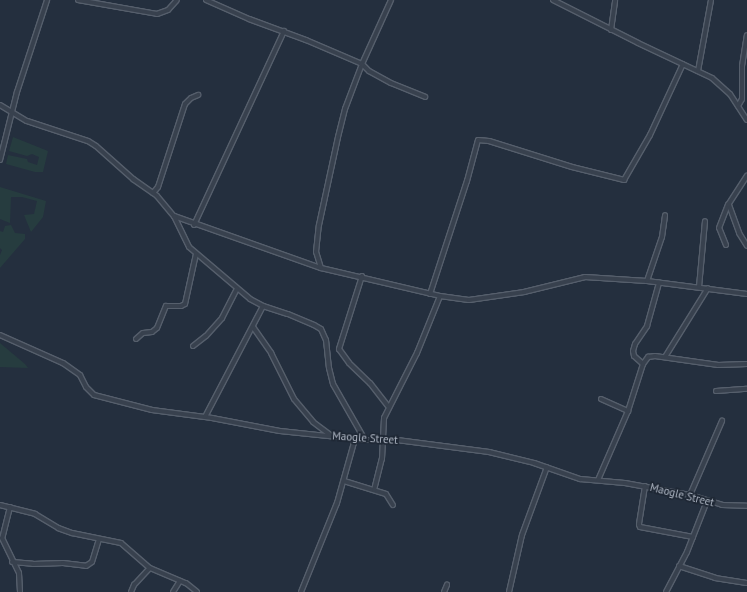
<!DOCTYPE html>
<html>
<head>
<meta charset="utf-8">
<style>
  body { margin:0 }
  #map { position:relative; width:747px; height:592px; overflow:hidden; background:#242f3e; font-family:"PT Sans",sans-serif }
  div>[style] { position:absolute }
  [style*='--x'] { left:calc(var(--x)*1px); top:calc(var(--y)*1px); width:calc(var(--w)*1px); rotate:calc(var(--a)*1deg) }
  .green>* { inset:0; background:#263c3f }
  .roads { filter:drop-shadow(1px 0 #565f6c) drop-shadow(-1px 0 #565f6c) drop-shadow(0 1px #565f6c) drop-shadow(0 -1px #565f6c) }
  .street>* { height:4px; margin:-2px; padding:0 2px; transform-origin:2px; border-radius:2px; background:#38414e }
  span { translate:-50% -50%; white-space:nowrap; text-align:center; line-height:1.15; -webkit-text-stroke:3.5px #1d2633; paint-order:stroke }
  .street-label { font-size:11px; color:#b4bcc9 }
</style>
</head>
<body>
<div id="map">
  <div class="green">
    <div style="clip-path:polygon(13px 137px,48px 151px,43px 172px,35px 172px,6px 164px,8px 155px,27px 159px,28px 162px,37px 165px,39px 157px,32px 154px,27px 156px,9px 151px)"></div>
    <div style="clip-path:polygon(0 187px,46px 201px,43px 217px,31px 232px,24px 215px,34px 214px,37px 201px,22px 197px,11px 197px,10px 223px,0 219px)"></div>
    <div style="clip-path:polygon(11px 225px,15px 233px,25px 234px,25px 239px,0 268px,0 255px,2px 250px,0 248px,0 231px,3px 232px,5px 226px)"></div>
    <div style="clip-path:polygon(0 343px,25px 364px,28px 368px,0 367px)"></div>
  </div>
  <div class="roads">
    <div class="street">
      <div style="--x:78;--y:0;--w:80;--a:10"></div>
      <div style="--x:157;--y:14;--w:12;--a:-20"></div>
      <div style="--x:168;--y:10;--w:13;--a:-48"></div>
      <div style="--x:206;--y:0;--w:47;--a:23.8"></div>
      <div style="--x:249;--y:19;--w:61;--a:20.2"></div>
      <div style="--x:306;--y:40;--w:61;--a:23.2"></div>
      <div style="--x:362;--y:64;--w:10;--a:45"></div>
      <div style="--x:369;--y:71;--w:25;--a:29"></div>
      <div style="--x:391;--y:83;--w:37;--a:22"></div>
      <div style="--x:553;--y:0;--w:95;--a:26.8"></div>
      <div style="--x:638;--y:43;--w:82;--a:25.3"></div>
      <div style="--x:712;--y:78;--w:24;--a:42"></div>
      <div style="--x:730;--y:94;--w:31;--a:57"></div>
      <div style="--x:611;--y:30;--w:30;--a:-82"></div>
      <div style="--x:698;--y:71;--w:72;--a:-79.6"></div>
      <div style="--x:0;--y:105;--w:31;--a:31"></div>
      <div style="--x:27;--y:121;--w:64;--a:18.2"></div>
      <div style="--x:88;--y:141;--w:9;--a:32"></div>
      <div style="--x:96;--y:146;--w:50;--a:41.7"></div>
      <div style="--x:133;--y:179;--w:29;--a:35"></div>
      <div style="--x:157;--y:196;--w:26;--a:50"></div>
      <div style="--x:174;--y:216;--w:156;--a:19.5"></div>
      <div style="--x:321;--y:268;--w:122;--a:13.2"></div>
      <div style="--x:440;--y:296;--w:29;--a:8"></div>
      <div style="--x:469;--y:300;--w:56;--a:-8.3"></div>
      <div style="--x:524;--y:292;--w:63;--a:-13.8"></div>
      <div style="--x:585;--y:277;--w:62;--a:3.7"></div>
      <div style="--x:647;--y:281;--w:101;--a:7.4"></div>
      <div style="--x:738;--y:106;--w:8;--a:-60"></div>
      <div style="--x:742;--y:99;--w:33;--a:-90"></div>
      <div style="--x:742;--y:66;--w:31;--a:-81"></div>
      <div style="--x:0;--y:160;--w:70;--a:-76"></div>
      <div style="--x:17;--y:92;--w:97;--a:-71.9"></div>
      <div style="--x:153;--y:193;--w:8;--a:-50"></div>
      <div style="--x:158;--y:187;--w:87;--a:-72"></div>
      <div style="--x:185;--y:104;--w:8;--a:-45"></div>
      <div style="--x:191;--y:98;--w:8;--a:-23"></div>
      <div style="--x:729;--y:205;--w:30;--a:70"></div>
      <div style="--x:739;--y:233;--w:15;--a:58"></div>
      <div style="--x:174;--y:216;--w:34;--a:64"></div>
      <div style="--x:189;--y:247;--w:80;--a:40.4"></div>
      <div style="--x:250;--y:299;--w:15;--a:28"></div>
      <div style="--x:263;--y:306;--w:26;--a:18"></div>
      <div style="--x:288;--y:314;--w:28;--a:23"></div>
      <div style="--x:314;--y:325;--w:8;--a:30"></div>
      <div style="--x:321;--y:329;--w:12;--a:66"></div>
      <div style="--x:326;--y:340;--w:28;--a:84"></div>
      <div style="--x:329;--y:368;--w:16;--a:76"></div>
      <div style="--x:333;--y:384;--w:64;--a:60.3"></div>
      <div style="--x:194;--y:225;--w:214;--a:-65.1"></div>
      <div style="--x:726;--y:245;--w:18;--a:-112"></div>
      <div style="--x:719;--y:228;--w:25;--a:-69"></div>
      <div style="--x:728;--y:205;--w:35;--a:-57"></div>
      <div style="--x:321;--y:268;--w:17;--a:-107"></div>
      <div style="--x:316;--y:252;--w:27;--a:-84"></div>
      <div style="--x:319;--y:225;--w:90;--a:-77.8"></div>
      <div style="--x:338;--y:137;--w:29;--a:-76"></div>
      <div style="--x:345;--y:109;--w:48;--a:-69.3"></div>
      <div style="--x:362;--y:64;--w:70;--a:-65.6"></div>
      <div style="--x:362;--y:276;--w:77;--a:107.5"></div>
      <div style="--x:339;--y:349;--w:17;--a:54"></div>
      <div style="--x:349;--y:363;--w:29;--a:44"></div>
      <div style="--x:370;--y:383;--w:31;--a:52"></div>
      <div style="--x:647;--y:281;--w:46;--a:-71.2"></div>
      <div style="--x:662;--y:237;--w:22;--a:-82"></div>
      <div style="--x:699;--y:287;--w:66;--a:-84.8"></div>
      <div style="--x:430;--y:294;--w:119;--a:-71.9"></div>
      <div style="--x:467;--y:181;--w:42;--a:-75"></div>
      <div style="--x:478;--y:140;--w:11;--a:5"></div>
      <div style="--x:489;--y:141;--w:87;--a:17.4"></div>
      <div style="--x:572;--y:167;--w:54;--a:14"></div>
      <div style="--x:624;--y:180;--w:52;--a:-60"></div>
      <div style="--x:650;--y:135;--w:78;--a:-65.1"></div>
      <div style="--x:253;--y:327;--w:32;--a:55"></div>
      <div style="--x:271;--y:353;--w:51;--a:63.4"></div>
      <div style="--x:294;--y:399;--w:30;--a:50"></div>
      <div style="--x:313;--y:422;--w:21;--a:37"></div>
      <div style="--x:0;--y:335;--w:69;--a:24"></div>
      <div style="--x:63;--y:363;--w:21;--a:35"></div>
      <div style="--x:80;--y:375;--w:13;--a:63"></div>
      <div style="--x:86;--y:387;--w:11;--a:45"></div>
      <div style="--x:94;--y:395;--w:60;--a:14.5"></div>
      <div style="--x:152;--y:410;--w:61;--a:7.6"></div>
      <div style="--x:212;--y:418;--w:69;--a:10.8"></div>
      <div style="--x:280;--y:431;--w:85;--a:6"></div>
      <div style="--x:365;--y:440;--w:32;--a:0"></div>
      <div style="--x:397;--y:440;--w:93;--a:7.4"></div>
      <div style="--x:489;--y:452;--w:46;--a:13.7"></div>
      <div style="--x:534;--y:463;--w:49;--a:19.2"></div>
      <div style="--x:580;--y:479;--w:45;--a:5.1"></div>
      <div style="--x:625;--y:483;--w:66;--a:10.5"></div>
      <div style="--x:690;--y:495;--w:34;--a:17"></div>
      <div style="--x:722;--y:505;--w:25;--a:2"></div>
      <div style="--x:136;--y:339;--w:9;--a:-41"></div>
      <div style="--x:143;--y:333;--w:9;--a:-6"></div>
      <div style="--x:152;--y:332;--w:6;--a:-39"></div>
      <div style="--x:157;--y:328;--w:24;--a:-68"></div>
      <div style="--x:166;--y:306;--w:15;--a:0"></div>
      <div style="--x:181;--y:306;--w:4;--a:-27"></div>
      <div style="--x:185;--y:304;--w:51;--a:-77.6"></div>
      <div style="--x:193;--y:346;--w:16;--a:-38"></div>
      <div style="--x:206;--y:336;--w:24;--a:-48"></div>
      <div style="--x:222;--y:318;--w:33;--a:-63"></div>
      <div style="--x:665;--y:357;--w:81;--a:-58.1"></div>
      <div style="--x:643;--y:364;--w:12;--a:-138"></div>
      <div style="--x:634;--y:356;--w:5;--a:-101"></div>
      <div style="--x:633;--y:351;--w:7;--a:-74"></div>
      <div style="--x:635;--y:344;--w:22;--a:-56"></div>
      <div style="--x:647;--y:326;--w:45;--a:-74.4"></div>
      <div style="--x:716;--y:391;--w:31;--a:-4"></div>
      <div style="--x:601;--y:399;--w:30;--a:24"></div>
      <div style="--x:205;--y:417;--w:125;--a:-62.4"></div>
      <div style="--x:598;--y:480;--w:75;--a:-66.5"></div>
      <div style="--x:628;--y:411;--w:49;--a:-72.3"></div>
      <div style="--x:643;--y:364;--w:9;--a:-54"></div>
      <div style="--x:648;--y:357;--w:7;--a:-8"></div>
      <div style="--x:655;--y:356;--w:64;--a:8.1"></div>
      <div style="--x:718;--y:365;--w:29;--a:-2"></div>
      <div style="--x:344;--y:481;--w:44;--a:17.2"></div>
      <div style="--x:386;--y:494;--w:13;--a:58"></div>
      <div style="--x:645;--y:486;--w:39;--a:99"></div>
      <div style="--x:639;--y:525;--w:2;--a:63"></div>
      <div style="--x:640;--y:527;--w:54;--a:10.7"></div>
      <div style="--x:374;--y:490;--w:32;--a:-76"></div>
      <div style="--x:382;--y:459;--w:41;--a:-87.2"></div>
      <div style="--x:384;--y:418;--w:73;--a:-63.1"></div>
      <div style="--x:417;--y:353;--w:61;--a:-68"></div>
      <div style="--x:690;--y:495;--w:81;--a:-66.6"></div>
      <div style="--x:0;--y:505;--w:36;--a:14"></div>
      <div style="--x:35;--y:514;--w:27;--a:31"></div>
      <div style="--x:58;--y:528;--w:15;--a:20"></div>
      <div style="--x:72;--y:533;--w:50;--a:11.5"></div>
      <div style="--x:121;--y:543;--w:38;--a:41"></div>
      <div style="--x:150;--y:568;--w:39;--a:23"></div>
      <div style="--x:186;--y:583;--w:14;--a:39"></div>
      <div style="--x:10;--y:507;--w:32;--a:104"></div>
      <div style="--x:2;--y:538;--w:39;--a:64"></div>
      <div style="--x:19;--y:573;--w:19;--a:87"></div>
      <div style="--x:12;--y:562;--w:21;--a:5"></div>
      <div style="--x:33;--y:564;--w:30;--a:-2"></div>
      <div style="--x:63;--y:563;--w:23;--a:7"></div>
      <div style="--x:86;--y:566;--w:7;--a:-34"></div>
      <div style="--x:92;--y:562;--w:24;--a:-73"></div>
      <div style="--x:679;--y:566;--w:38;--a:18"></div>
      <div style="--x:715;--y:578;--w:32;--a:9"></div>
      <div style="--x:131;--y:592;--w:8;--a:-67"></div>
      <div style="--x:134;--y:585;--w:23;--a:-47"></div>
      <div style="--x:173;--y:592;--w:13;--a:-58"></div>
      <div style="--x:301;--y:592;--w:96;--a:-68"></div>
      <div style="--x:337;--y:503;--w:66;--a:-74.3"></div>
      <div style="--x:444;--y:592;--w:8;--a:-67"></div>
      <div style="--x:509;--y:592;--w:58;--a:-77.2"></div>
      <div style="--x:522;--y:535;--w:72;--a:-69.8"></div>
      <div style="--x:666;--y:592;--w:45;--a:-62.3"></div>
      <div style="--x:687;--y:552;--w:55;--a:-68.6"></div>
    </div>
  </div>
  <div class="street-label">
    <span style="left:365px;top:438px;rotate:4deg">Maogle Street</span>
    <span style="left:682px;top:495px;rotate:14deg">Maogle Street</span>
  </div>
</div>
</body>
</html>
